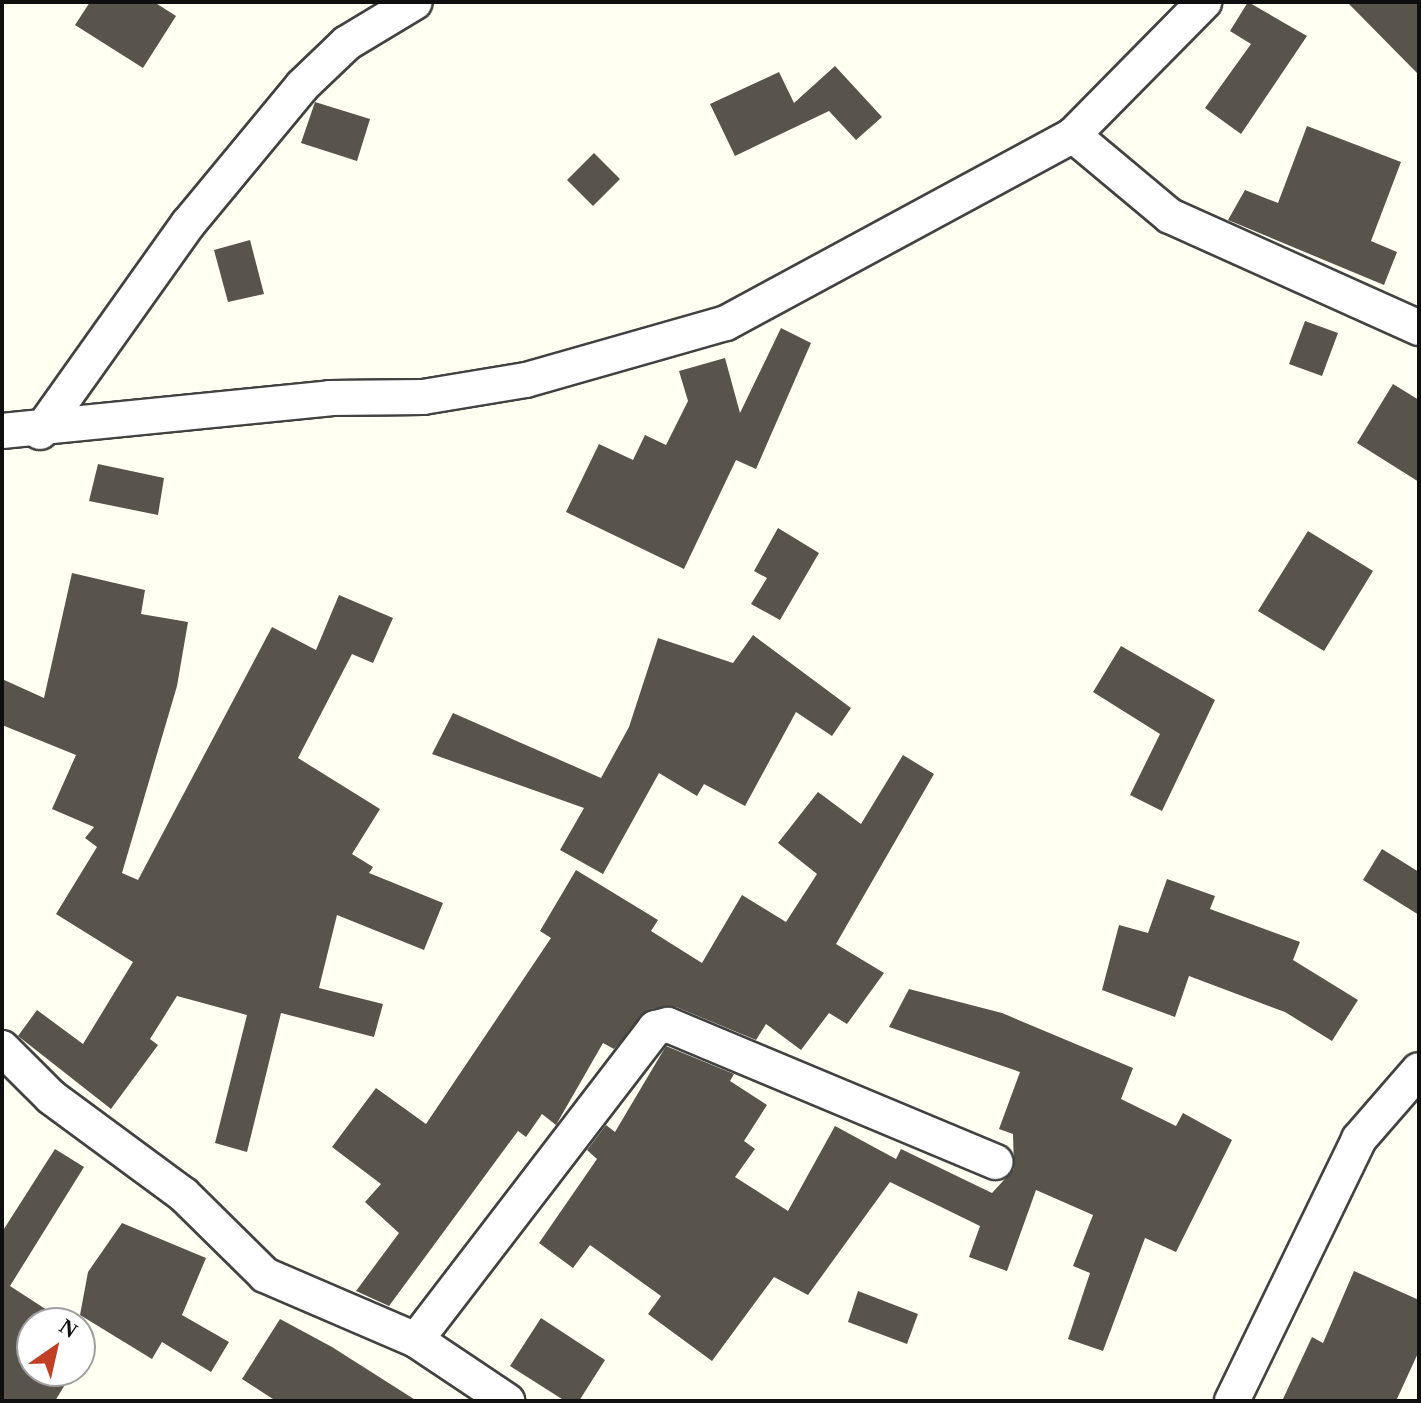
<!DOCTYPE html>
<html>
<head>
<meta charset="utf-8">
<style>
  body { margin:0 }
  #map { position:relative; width:1421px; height:1403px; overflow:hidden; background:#fffff2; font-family:"Times New Roman",serif }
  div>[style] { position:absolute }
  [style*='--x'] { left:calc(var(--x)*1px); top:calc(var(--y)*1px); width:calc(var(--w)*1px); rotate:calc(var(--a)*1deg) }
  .building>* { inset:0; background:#58534b }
  .roads { filter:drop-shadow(2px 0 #424242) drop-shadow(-2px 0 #424242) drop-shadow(0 2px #424242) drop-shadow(0 -2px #424242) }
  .street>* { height:34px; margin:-17px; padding:0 17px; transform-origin:17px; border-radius:17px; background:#fff }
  span { translate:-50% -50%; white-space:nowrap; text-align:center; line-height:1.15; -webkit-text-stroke:8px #fff; paint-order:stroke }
  .frame { position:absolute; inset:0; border:4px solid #0f0f0f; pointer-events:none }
  .north { position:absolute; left:16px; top:1307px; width:80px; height:80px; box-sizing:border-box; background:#fff; border:2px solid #9f9f9f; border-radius:50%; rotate:34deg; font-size:22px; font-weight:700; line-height:32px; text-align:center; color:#0f0f0f }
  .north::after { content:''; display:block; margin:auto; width:28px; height:36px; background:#c13f25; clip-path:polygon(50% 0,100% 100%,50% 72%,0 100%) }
</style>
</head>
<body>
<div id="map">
  <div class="building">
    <div style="clip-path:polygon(90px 2px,154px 2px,176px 16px,143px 68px,75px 25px)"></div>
    <div style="clip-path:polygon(1248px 2px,1307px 36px,1241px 134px,1205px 108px,1251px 44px,1230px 31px)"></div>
    <div style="clip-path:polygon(1347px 2px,1419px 2px,1419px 75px)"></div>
    <div style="clip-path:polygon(835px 66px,882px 117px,856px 140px,829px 111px,735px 156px,710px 104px,779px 72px,794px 103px)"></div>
    <div style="clip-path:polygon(315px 102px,370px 119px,357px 161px,301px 143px)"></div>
    <div style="clip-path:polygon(1307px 126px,1401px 162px,1371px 241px,1397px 252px,1384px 285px,1228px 220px,1245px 190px,1278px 203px)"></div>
    <div style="clip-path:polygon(594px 153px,620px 179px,593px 206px,567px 180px)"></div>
    <div style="clip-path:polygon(250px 240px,264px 294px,228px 302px,214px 250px)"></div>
    <div style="clip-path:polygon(1305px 321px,1338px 333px,1322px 376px,1289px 364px)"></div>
    <div style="clip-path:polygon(781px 328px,811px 343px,756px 469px,736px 460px,684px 569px,566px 512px,599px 444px,633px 460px,645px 435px,666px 445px,688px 401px,679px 371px,725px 358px,740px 413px)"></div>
    <div style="clip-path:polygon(1393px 384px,1419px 400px,1419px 482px,1357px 443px)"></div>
    <div style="clip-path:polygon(98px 464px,164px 478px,158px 515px,89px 501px)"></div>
    <div style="clip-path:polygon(778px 528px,819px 553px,780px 620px,751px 604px,767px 578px,754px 571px)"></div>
    <div style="clip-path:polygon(1308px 531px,1373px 571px,1324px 651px,1258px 611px)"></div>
    <div style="clip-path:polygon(72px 573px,145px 590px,141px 614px,188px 622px,177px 686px,122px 873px,138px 880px,272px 627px,316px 650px,339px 595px,393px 618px,373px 663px,352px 654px,298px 758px,380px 809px,352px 854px,373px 867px,369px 873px,443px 903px,424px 950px,337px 915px,319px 988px,383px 1004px,374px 1037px,281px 1013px,247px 1152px,215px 1143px,247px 1015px,177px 996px,150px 1039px,158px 1045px,111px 1109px,18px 1036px,37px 1010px,83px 1044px,133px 962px,56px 914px,97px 847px,85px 838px,94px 827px,52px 809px,76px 755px,2px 725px,2px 679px,44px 698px)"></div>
    <div style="clip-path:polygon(753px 635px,851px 708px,832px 736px,796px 712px,745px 806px,704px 784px,697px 796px,659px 773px,603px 874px,560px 850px,584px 808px,432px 754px,453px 713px,601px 778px,629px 727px,658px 638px,733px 663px)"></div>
    <div style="clip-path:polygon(1121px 646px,1215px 700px,1162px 811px,1130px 795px,1160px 734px,1093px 692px)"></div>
    <div style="clip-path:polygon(903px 755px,934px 774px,836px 944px,884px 973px,847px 1024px,829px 1013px,801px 1050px,766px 1024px,756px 1040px,676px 1007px,650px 1009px,614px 1049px,603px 1043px,556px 1125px,542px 1114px,526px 1137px,518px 1131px,389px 1306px,356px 1291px,399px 1233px,365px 1202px,381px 1184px,332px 1147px,376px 1088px,426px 1124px,551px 938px,540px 931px,576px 870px,658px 920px,651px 931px,702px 963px,742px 895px,786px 922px,817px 874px,778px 843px,818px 792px,861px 824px)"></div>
    <div style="clip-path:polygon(1382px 849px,1419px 872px,1419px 915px,1363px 880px)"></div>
    <div style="clip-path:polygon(1167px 879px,1215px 896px,1210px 909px,1300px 942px,1293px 960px,1358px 1000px,1332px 1041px,1285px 1012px,1189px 976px,1175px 1017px,1102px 990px,1119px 925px,1148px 933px)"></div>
    <div style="clip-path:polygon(909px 989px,1002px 1013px,1133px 1068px,1121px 1099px,1176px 1126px,1183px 1113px,1232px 1140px,1176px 1252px,1145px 1238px,1103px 1351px,1068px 1339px,1090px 1273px,1073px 1266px,1093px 1215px,1036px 1190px,1007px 1271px,969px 1257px,980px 1226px,890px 1182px,808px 1295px,774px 1277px,712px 1361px,648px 1314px,661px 1296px,590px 1245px,573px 1268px,539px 1243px,597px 1159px,587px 1150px,606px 1125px,615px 1132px,666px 1046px,734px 1074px,730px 1081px,767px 1105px,744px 1141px,755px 1149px,735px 1177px,788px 1211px,835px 1126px,896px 1159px,901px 1149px,992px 1193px,1014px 1169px,1013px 1134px,999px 1129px,1020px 1072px,889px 1027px)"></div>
    <div style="clip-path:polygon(55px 1149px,84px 1167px,10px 1286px,67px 1323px,32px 1323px,32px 1371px,68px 1371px,69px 1378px,55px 1401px,2px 1401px,2px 1232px)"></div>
    <div style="clip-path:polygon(122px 1223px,206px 1258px,182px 1315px,229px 1342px,211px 1372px,162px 1342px,152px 1359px,80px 1315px,88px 1272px)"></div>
    <div style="clip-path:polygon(1354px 1271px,1419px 1300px,1419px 1351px,1396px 1401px,1282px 1401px,1312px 1337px,1323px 1343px)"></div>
    <div style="clip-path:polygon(858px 1291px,918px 1314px,907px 1344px,848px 1322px)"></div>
    <div style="clip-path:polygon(541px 1318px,605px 1360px,579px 1401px,565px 1401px,510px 1366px)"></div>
    <div style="clip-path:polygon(280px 1319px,332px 1347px,417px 1401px,276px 1401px,242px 1379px)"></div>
  </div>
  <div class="roads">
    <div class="street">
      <div style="--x:1073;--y:135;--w:126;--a:39.9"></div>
      <div style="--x:1170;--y:216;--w:273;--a:24.2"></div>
      <div style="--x:2;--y:431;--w:330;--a:-5.7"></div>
      <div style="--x:330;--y:398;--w:93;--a:-0.6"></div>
      <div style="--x:423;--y:397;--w:104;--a:-9.4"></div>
      <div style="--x:526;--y:380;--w:208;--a:-15.9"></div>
      <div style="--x:726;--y:323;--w:395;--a:-28.4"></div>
      <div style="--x:1073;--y:135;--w:187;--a:-45.4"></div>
      <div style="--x:40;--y:432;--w:255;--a:-54.6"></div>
      <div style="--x:188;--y:224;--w:179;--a:-50.4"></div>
      <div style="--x:302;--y:86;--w:62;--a:-43.7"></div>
      <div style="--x:347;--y:43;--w:79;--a:-31.1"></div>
      <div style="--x:2;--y:1048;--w:69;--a:45"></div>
      <div style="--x:51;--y:1097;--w:165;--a:36.4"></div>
      <div style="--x:184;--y:1195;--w:114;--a:44.6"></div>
      <div style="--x:265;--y:1275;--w:164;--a:23.3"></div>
      <div style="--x:416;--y:1340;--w:110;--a:33.8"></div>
      <div style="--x:416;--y:1340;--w:393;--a:-52.5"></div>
      <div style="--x:655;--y:1028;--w:13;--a:-13"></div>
      <div style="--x:668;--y:1025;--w:355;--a:22.7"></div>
      <div style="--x:1232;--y:1401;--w:291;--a:-64.1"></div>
      <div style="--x:1359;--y:1139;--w:91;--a:-49"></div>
    </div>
  </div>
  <div class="frame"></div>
  <div class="north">N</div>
</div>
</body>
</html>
